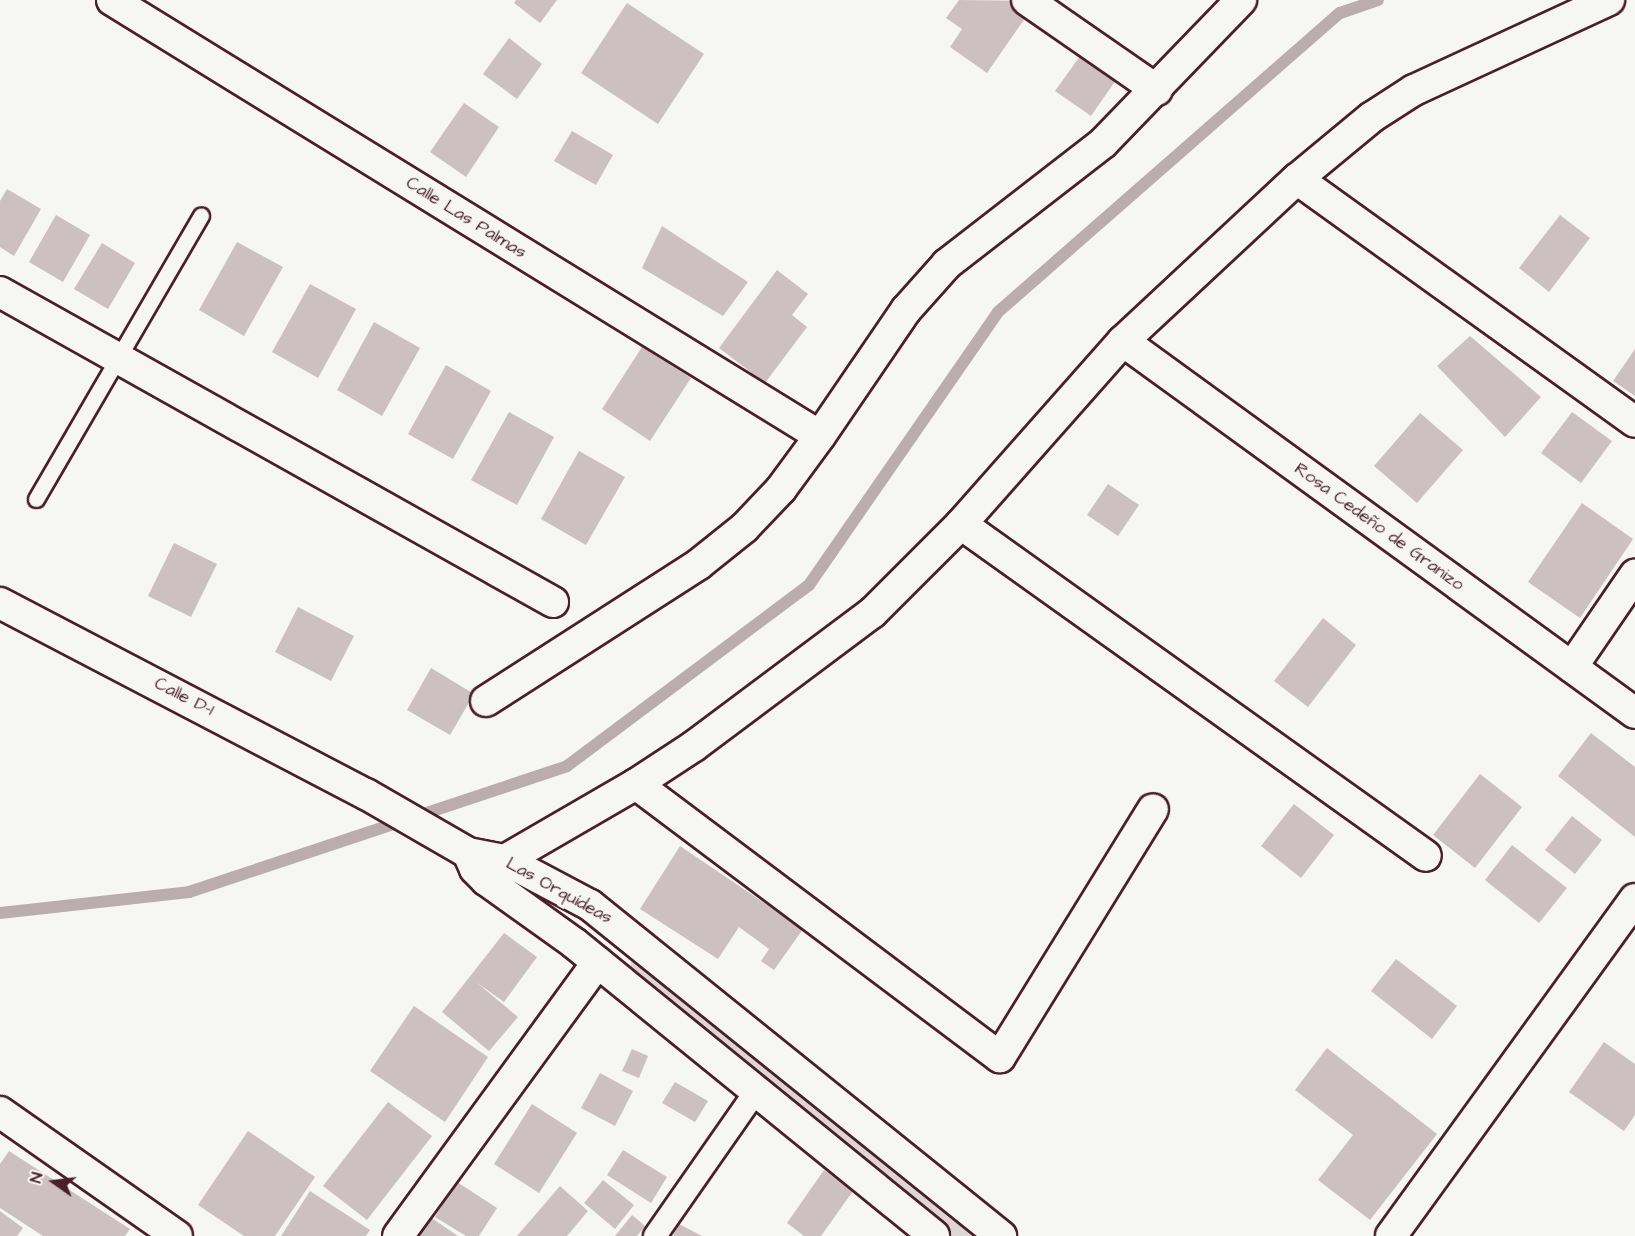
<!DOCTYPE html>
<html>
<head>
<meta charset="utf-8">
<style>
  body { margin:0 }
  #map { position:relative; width:1635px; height:1236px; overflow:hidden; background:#f6f6f2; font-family:"Architects Daughter",sans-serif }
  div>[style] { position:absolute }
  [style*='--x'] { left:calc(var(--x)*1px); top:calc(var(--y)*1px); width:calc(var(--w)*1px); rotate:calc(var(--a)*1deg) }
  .green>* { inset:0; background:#ddd6d5 }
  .stream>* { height:12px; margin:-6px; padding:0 6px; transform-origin:6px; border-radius:6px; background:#bbadae }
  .building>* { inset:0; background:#ccc1c0 }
  .roads { filter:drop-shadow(2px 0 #4a1f2b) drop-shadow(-2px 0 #4a1f2b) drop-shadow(0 2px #4a1f2b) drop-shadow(0 -2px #4a1f2b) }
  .service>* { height:15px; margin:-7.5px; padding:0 7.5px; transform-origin:7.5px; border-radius:7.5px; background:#f6f6f2 }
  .pedestrian>* { height:22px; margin:-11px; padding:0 11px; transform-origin:11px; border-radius:11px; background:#f6f6f2 }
  .minor>* { height:30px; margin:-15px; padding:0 15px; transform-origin:15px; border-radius:15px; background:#f6f6f2 }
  span { translate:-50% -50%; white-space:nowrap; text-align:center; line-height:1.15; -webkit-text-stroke:6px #f6f6f2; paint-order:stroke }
  .street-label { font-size:18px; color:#4a1f2b }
  .north { position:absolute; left:24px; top:1152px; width:60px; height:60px; -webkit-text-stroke:4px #f6f6f2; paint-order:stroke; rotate:284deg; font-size:16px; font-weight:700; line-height:24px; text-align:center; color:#4a1f2b }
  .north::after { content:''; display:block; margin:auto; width:21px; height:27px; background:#4a1f2b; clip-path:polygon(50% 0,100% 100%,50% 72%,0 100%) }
</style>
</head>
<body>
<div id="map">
  <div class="green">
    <div style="clip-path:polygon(632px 958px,983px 1236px,952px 1236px,629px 973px)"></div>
  </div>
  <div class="stream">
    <div style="--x:0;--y:913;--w:190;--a:-6.3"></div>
    <div style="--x:189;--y:892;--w:398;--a:-18.4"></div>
    <div style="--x:567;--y:766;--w:302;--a:-36.8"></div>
    <div style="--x:809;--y:585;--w:332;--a:-55.3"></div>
    <div style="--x:998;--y:312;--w:454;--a:-41.2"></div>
    <div style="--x:1340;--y:13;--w:40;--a:-18.9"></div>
  </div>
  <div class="building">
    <div style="clip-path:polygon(516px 0,557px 0,540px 23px,514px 3px)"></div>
    <div style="clip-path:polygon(959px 0,1037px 1px,987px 73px,950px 47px,962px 29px,946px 18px)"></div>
    <div style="clip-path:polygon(627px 3px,704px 54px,658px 124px,581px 73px)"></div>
    <div style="clip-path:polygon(509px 38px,542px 64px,517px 99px,483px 74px)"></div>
    <div style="clip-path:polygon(1088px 45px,1123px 70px,1091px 116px,1055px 91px)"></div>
    <div style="clip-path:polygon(464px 103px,499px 127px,466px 177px,430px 152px)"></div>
    <div style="clip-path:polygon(572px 131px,613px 155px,596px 185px,554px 161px)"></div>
    <div style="clip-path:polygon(7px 189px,41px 209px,14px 256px,0 247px,0 201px)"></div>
    <div style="clip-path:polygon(56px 215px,90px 235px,63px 282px,29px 262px)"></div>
    <div style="clip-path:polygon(1560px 215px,1590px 238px,1549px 292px,1519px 268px)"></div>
    <div style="clip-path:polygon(662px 226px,748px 282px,723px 316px,642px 268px)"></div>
    <div style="clip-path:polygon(237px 242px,283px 267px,244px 336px,199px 310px)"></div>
    <div style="clip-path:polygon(102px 243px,135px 263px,108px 309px,74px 289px)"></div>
    <div style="clip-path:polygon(777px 270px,808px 294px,792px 315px,807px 327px,765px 383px,719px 348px)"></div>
    <div style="clip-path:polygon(310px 284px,356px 309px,318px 378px,272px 352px)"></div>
    <div style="clip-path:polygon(374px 322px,420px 348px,382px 416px,337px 390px)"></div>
    <div style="clip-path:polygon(1470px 336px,1541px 397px,1505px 437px,1437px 366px)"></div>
    <div style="clip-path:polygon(642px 347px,691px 378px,650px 441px,602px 409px)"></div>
    <div style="clip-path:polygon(1635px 349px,1635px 396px,1613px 381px)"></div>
    <div style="clip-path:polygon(446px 365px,491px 391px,453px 459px,408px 434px)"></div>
    <div style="clip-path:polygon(509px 412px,554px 437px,517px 505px,471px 480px)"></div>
    <div style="clip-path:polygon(1572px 412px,1612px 441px,1581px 483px,1541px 453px)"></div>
    <div style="clip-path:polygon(1420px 413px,1463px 450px,1417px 503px,1374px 466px)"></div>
    <div style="clip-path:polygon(579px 451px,625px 477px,586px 545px,541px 519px)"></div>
    <div style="clip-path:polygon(1108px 484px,1139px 505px,1118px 536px,1087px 515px)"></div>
    <div style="clip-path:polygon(1582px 503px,1633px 539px,1580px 618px,1528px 582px)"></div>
    <div style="clip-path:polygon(174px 543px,217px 564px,191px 617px,148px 596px)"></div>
    <div style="clip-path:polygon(298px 607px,354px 636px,331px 681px,275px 652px)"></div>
    <div style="clip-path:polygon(1323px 618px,1356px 645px,1308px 707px,1274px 681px)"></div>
    <div style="clip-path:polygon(431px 668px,474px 694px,450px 735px,407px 710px)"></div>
    <div style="clip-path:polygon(1591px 733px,1635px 767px,1635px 837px,1558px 776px)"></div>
    <div style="clip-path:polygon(1480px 774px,1522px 807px,1475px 868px,1433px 835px)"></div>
    <div style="clip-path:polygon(1294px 804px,1334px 835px,1301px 878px,1261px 846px)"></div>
    <div style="clip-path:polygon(1572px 816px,1602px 840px,1575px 874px,1545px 850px)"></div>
    <div style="clip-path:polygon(1512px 845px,1567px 888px,1539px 923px,1485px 880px)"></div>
    <div style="clip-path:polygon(680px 846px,803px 929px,774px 970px,761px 961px,769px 949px,739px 927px,718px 959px,640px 909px)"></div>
    <div style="clip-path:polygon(504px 933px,537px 957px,504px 1002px,476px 982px,518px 1017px,489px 1051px,442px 1012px)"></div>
    <div style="clip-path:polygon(1396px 959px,1457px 1006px,1432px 1039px,1371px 991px)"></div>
    <div style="clip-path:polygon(414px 1006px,488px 1057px,445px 1122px,370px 1071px)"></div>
    <div style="clip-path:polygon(1604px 1042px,1635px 1064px,1635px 1115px,1624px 1131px,1569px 1092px)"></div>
    <div style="clip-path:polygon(1327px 1048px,1437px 1134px,1370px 1220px,1318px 1180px,1353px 1135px,1295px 1090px)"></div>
    <div style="clip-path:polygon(632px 1049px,648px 1056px,639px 1078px,622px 1071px)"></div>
    <div style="clip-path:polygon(600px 1073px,633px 1091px,615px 1126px,581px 1108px)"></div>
    <div style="clip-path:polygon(675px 1082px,708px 1101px,695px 1122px,662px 1103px)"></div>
    <div style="clip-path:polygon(388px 1102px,432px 1136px,367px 1220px,323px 1186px)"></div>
    <div style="clip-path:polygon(532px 1104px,577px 1133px,539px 1193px,494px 1164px)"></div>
    <div style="clip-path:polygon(248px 1131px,315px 1177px,275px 1236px,244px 1236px,198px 1205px)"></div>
    <div style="clip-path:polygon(623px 1150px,667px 1177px,651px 1203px,607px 1175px)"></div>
    <div style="clip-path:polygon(9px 1151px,130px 1229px,125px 1236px,43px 1236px,0 1208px,0 1164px)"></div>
    <div style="clip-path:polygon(824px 1170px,853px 1191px,821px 1236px,804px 1236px,787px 1223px)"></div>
    <div style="clip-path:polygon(603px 1180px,634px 1205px,615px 1229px,584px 1203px)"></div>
    <div style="clip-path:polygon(457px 1182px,497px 1208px,479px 1236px,466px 1236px,435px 1217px)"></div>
    <div style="clip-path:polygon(560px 1186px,588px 1211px,567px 1236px,517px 1236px)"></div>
    <div style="clip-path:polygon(310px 1191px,370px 1230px,366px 1236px,281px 1236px)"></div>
    <div style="clip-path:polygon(0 1211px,23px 1228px,17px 1236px,0 1236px)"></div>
    <div style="clip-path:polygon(427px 1215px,458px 1236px,413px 1236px)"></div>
    <div style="clip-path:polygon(632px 1215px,645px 1226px,637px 1236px,615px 1236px)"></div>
    <div style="clip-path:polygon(679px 1224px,702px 1236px,673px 1236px)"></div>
  </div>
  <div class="roads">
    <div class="service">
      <div style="--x:36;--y:499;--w:328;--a:-59.8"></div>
    </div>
    <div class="pedestrian">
      <div style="--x:655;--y:1236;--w:178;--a:-55.1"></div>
    </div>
    <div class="minor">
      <div style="--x:112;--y:0;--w:831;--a:31.63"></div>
      <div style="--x:1027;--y:0;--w:158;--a:34.7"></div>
      <div style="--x:1297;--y:179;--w:416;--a:35.7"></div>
      <div style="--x:0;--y:292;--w:634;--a:29.27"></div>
      <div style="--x:1123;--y:341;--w:633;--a:36"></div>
      <div style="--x:961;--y:524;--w:571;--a:35.53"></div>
      <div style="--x:0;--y:603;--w:413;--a:27.6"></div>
      <div style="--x:366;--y:794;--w:118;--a:30"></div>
      <div style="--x:468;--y:853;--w:38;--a:11"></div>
      <div style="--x:505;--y:860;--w:96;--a:27.9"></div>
      <div style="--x:590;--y:905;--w:528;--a:38.85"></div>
      <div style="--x:1572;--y:667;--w:112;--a:-55.6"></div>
      <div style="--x:486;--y:701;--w:253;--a:-32.7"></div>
      <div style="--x:699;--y:564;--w:58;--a:-38.7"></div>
      <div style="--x:744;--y:528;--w:54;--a:-46.5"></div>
      <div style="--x:781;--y:489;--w:66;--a:-53.7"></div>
      <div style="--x:820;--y:436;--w:153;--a:-55.7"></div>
      <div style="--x:906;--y:310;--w:62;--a:-48.3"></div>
      <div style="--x:947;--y:264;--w:197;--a:-37.8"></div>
      <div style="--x:1103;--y:143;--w:199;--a:-46"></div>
      <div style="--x:636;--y:784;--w:455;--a:36.9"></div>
      <div style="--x:1000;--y:1057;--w:291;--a:-58.3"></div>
      <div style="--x:468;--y:853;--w:17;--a:66"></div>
      <div style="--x:475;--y:869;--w:16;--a:45"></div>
      <div style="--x:486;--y:880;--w:108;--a:35.6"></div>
      <div style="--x:574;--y:943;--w:464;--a:39.1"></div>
      <div style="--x:505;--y:860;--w:151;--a:-30.1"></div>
      <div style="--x:636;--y:784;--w:69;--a:-33.2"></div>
      <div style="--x:694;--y:746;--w:222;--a:-36.8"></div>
      <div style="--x:872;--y:613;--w:126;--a:-45"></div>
      <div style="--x:961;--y:524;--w:244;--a:-48.5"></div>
      <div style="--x:1123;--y:341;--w:238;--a:-43"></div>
      <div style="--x:1297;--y:179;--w:97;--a:-39.6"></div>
      <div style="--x:1372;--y:117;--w:50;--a:-32.7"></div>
      <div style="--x:1414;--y:90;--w:215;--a:-24.8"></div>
      <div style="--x:0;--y:1112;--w:216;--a:35"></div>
      <div style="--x:398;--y:1236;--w:339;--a:-53.9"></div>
      <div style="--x:1391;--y:1236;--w:416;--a:-54.1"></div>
    </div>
  </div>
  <div class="street-label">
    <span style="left:466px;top:218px;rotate:32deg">Calle Las Palmas</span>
    <span style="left:1379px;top:527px;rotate:36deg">Rosa Cedeño de Granizo</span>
    <span style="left:184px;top:697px;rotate:27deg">Calle D-1</span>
    <span style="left:559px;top:891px;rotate:29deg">Las Orquídeas</span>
  </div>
  <div class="north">N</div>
</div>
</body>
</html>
